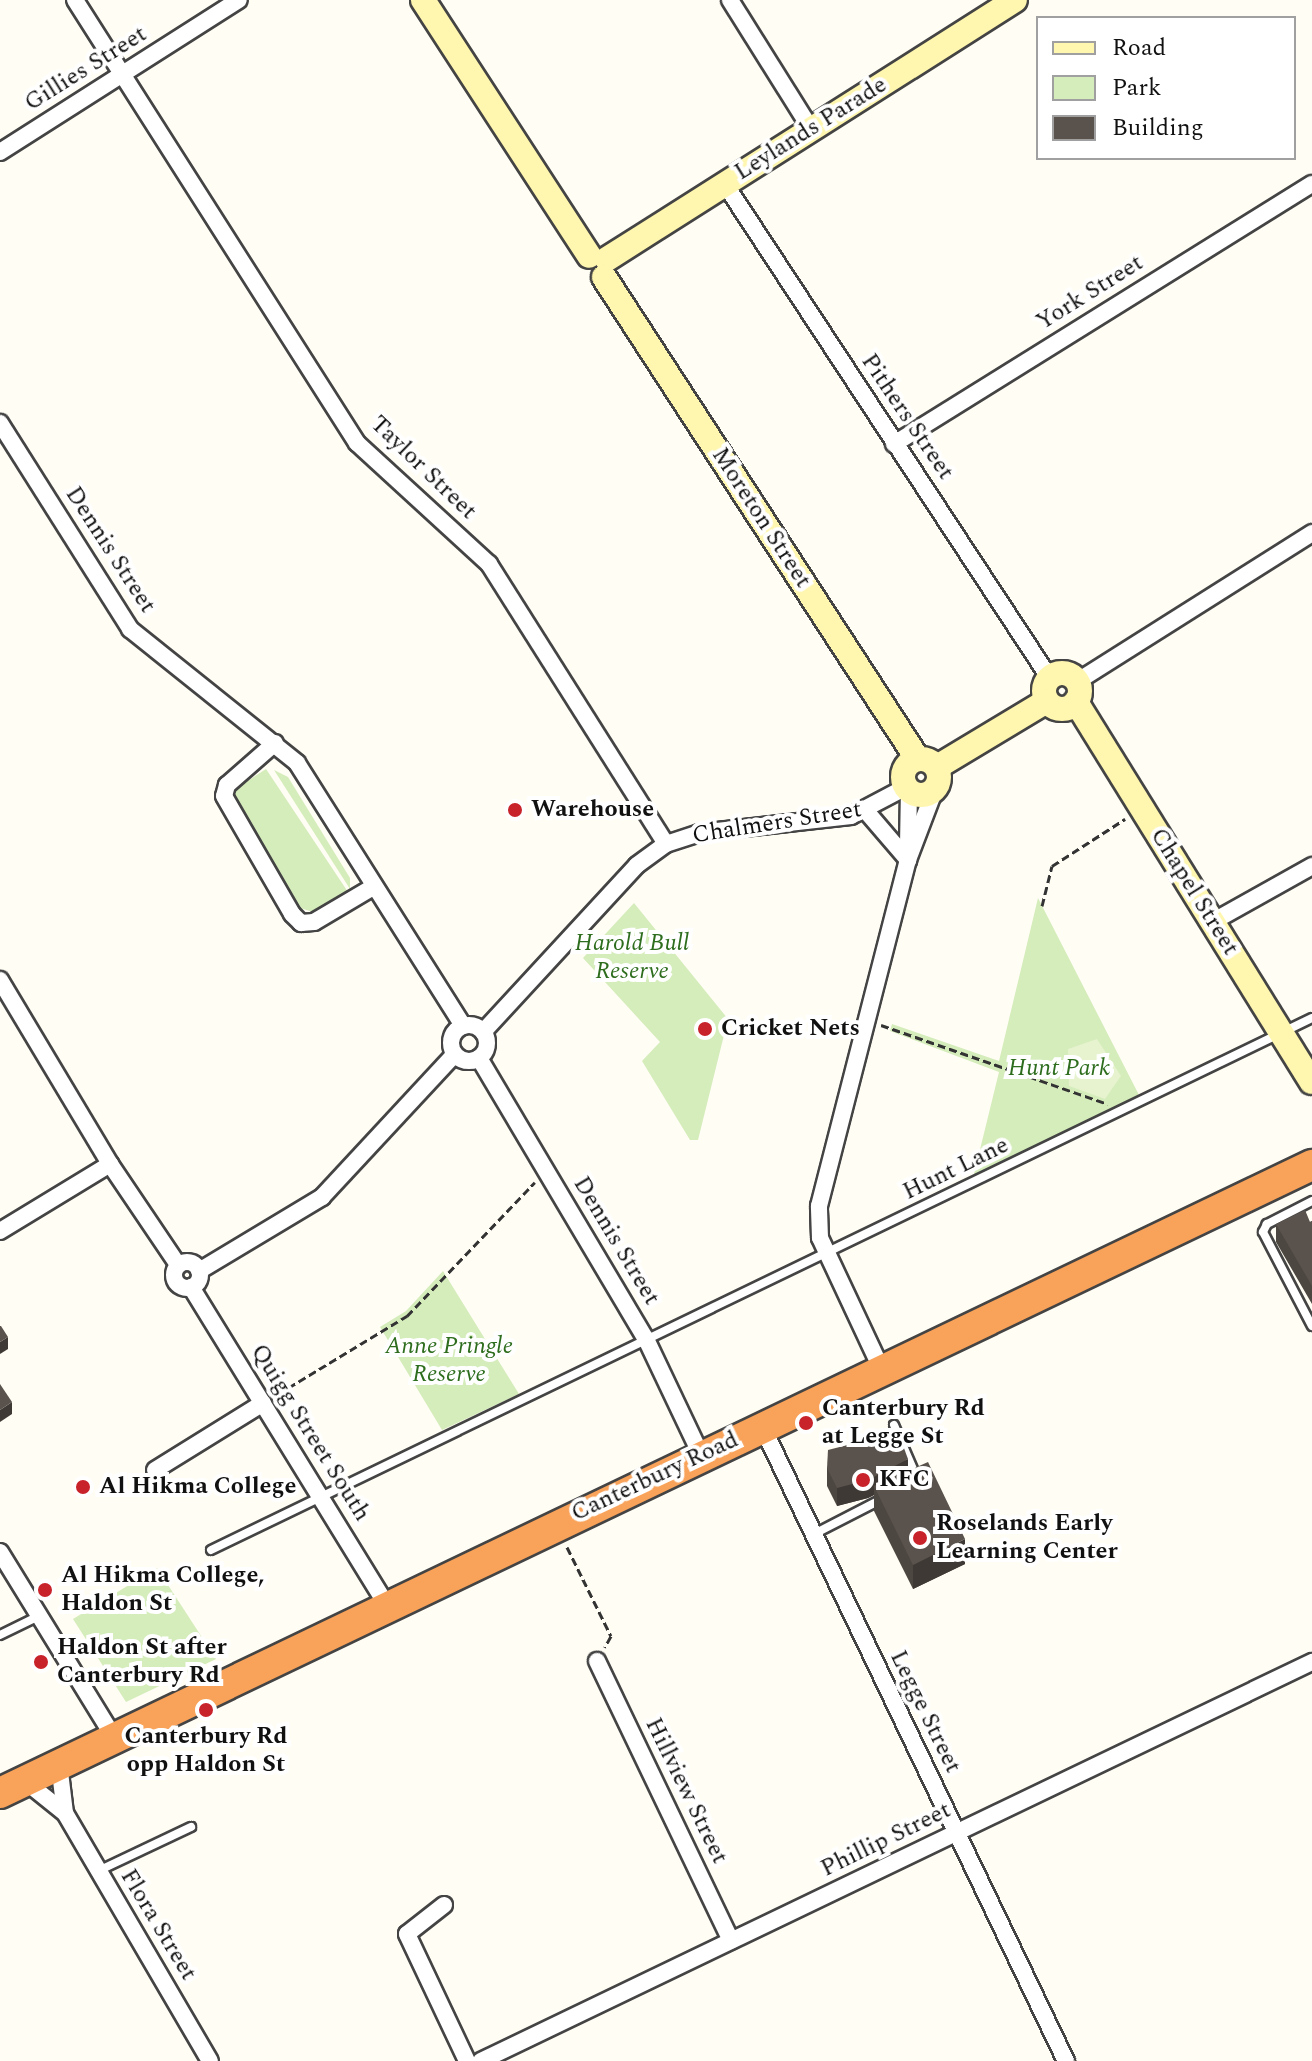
<!DOCTYPE html>
<html>
<head>
<meta charset="utf-8">
<style>
  body { margin:0 }
  #map { position:relative; width:1312px; height:2061px; overflow:hidden; background:#fffdf4; font-family:Spectral,serif }
  div>[style] { position:absolute }
  [style*='--x'] { left:calc(var(--x)*1px); top:calc(var(--y)*1px); width:calc(var(--w)*1px); rotate:calc(var(--a)*1deg) }
  .green>* { inset:0; background:#d5ecbb }
  .pitch>* { inset:0; background:#e6f3ce }
  .path>* { height:3px; margin-top:-1.5px; transform-origin:0; background:repeating-linear-gradient(90deg,#333 0 8px,transparent 0 12px) }
  .roads { filter:drop-shadow(2px 0 #444) drop-shadow(-2px 0 #444) drop-shadow(0 2px #444) drop-shadow(0 -2px #444) }
  .lane>* { height:8px; margin:-4px; padding:0 4px; transform-origin:4px; border-radius:4px; background:#fff }
  .street>* { height:16px; margin:-8px; padding:0 8px; transform-origin:8px; border-radius:8px; background:#fff }
  .street>.ring { margin:-8px; padding:0; box-sizing:content-box; background:none; border:16px solid #fff; border-radius:50% }
  .secondary>* { height:24px; margin:-12px; padding:0 12px; transform-origin:12px; border-radius:12px; background:#fff6af }
  .secondary>.ring { margin:-12px; padding:0; box-sizing:content-box; background:none; border:24px solid #fff6af; border-radius:50% }
  .highway>* { height:30px; margin:-15px; padding:0 15px; transform-origin:15px; border-radius:15px; background:#f9a259 }
  .wall>* { inset:0; background:#4d4741 }
  .shaded-wall>* { inset:0; background:#3f3935 }
  .building>* { inset:0; background:#5a524c }
  .dots>* { width:22px; height:22px; translate:-50% -50%; box-sizing:border-box; border:4px solid #fff; border-radius:50% }
  span { translate:-50% -50%; white-space:nowrap; text-align:center; line-height:1.15; -webkit-text-stroke:8px #fff; paint-order:stroke }
  .street-label { font-size:24px; color:#111 }
  .poi-label { font-size:24px; color:#111; font-weight:700 }
  .left { translate:0 -50%; text-align:left }
  .park-label { font-size:24px; color:#2d6d1d; font-style:italic }
  .legend { position:absolute; left:1036px; top:16px; width:260px; height:144px; box-sizing:border-box; background:#fff; border:2px solid #a0a0a0; margin:0; padding:10px 14px; list-style:none; font-size:24px; color:#111 }
  .legend li { display:flex; align-items:center; gap:16px; height:40px }
  .legend b { width:40px; border:2px solid #a0a0a0 }
</style>
</head>
<body>
<div id="map">
  <div class="green">
    <div style="clip-path:polygon(266px 769px,348px 892px,313px 912px,300px 908px,234px 802px,235px 789px)"></div>
    <div style="clip-path:polygon(274px 770px,288px 777px,350px 878px,350px 889px)"></div>
    <div style="clip-path:polygon(1038px 898px,1139px 1095px,973px 1178px,999px 1072px,890px 1031px,892px 1024px,999px 1061px)"></div>
    <div style="clip-path:polygon(634px 903px,728px 1019px,698px 1140px,690px 1140px,642px 1061px,660px 1042px,583px 958px)"></div>
    <div style="clip-path:polygon(443px 1271px,519px 1394px,442px 1430px,380px 1327px,406px 1311px)"></div>
    <div style="clip-path:polygon(157px 1568px,216px 1659px,126px 1702px,73px 1619px)"></div>
  </div>
  <div class="pitch">
    <div style="clip-path:polygon(1097px 1039px,1121px 1076px,1105px 1099px,1069px 1086px,1068px 1049px)"></div>
  </div>
  <div class="path">
    <div style="--x:1042;--y:906;--w:41;--a:-76"></div>
    <div style="--x:1052;--y:866;--w:87;--a:-32.8"></div>
    <div style="--x:881;--y:1025;--w:240;--a:19.2"></div>
    <div style="--x:278;--y:1394;--w:151;--a:-31.2"></div>
    <div style="--x:407;--y:1316;--w:185;--a:-46.3"></div>
    <div style="--x:567;--y:1547;--w:99;--a:63.7"></div>
    <div style="--x:611;--y:1636;--w:13;--a:119"></div>
  </div>
  <div class="roads">
    <div class="lane">
      <div style="--x:1312;--y:1201;--w:51;--a:152.9"></div>
      <div style="--x:1267;--y:1224;--w:9;--a:117"></div>
      <div style="--x:1263;--y:1232;--w:106;--a:62.5"></div>
      <div style="--x:894;--y:1425;--w:56;--a:66.7"></div>
      <div style="--x:814;--y:1534;--w:79;--a:-27.2"></div>
      <div style="--x:211;--y:1550;--w:1223;--a:-25.79"></div>
      <div style="--x:0;--y:1635;--w:43;--a:-26"></div>
      <div style="--x:98;--y:1871;--w:103;--a:-25.3"></div>
    </div>
    <div class="street">
      <div style="--x:75;--y:0;--w:525;--a:57.52"></div>
      <div style="--x:357;--y:443;--w:179;--a:42.5"></div>
      <div style="--x:489;--y:564;--w:331;--a:57.7"></div>
      <div style="--x:730;--y:0;--w:152;--a:57.9"></div>
      <div style="--x:0;--y:152;--w:283;--a:-32.5"></div>
      <div style="--x:725;--y:184;--w:590;--a:56.69"></div>
      <div style="--x:0;--y:423;--w:244;--a:57.7"></div>
      <div style="--x:130;--y:629;--w:214;--a:38.7"></div>
      <div style="--x:297;--y:763;--w:311;--a:57.7"></div>
      <div style="--x:894;--y:444;--w:492;--a:-31.9"></div>
      <div style="--x:1078;--y:681;--w:277;--a:-32.3"></div>
      <div style="--x:275;--y:743;--w:64;--a:138.8"></div>
      <div style="--x:227;--y:785;--w:11;--a:105"></div>
      <div style="--x:224;--y:796;--w:136;--a:60"></div>
      <div style="--x:292;--y:914;--w:13;--a:45"></div>
      <div style="--x:301;--y:923;--w:13;--a:-4"></div>
      <div style="--x:314;--y:922;--w:69;--a:-30.7"></div>
      <div style="--x:866;--y:811;--w:65;--a:49.4"></div>
      <div style="--x:908;--y:846;--w:55;--a:-89"></div>
      <div style="--x:1212;--y:922;--w:115;--a:-29.2"></div>
      <div style="--x:0;--y:980;--w:214;--a:59.1"></div>
      <div style="--x:110;--y:1164;--w:122;--a:56"></div>
      <div class="ring" style="left:451px;top:1025px;width:20px;height:20px"></div>
      <div style="--x:483;--y:1032;--w:227;--a:-47.3"></div>
      <div style="--x:637;--y:865;--w:36;--a:-36"></div>
      <div style="--x:666;--y:844;--w:35;--a:-18"></div>
      <div style="--x:699;--y:833;--w:153;--a:-6.4"></div>
      <div style="--x:851;--y:816;--w:62;--a:-27.8"></div>
      <div style="--x:479;--y:1058;--w:327;--a:59.3"></div>
      <div style="--x:646;--y:1339;--w:128;--a:64.6"></div>
      <div style="--x:0;--y:1231;--w:129;--a:-31.3"></div>
      <div class="ring" style="left:174px;top:1262px;width:10px;height:10px"></div>
      <div style="--x:199;--y:1271;--w:144;--a:-31"></div>
      <div style="--x:322;--y:1197;--w:194;--a:-47.1"></div>
      <div style="--x:191;--y:1287;--w:374;--a:58.4"></div>
      <div style="--x:881;--y:1368;--w:144;--a:-115.1"></div>
      <div style="--x:820;--y:1238;--w:32;--a:-92"></div>
      <div style="--x:819;--y:1206;--w:357;--a:-75.6"></div>
      <div style="--x:908;--y:860;--w:76;--a:-69.2"></div>
      <div style="--x:762;--y:1426;--w:704;--a:64.42"></div>
      <div style="--x:155;--y:1470;--w:127;--a:-31.8"></div>
      <div style="--x:0;--y:1552;--w:217;--a:58.4"></div>
      <div style="--x:597;--y:1661;--w:310;--a:64.4"></div>
      <div style="--x:59;--y:1764;--w:49;--a:83"></div>
      <div style="--x:25;--y:1781;--w:51;--a:38.7"></div>
      <div style="--x:65;--y:1813;--w:287;--a:59.7"></div>
      <div style="--x:444;--y:1905;--w:47;--a:141.9"></div>
      <div style="--x:407;--y:1934;--w:140;--a:64.7"></div>
      <div style="--x:481;--y:2061;--w:922;--a:-25.65"></div>
    </div>
    <div class="secondary">
      <div style="--x:423;--y:0;--w:305;--a:57"></div>
      <div style="--x:607;--y:259;--w:483;--a:-32.4"></div>
      <div style="--x:604;--y:277;--w:574;--a:56.95"></div>
      <div class="ring" style="left:1044px;top:673px;width:12px;height:12px"></div>
      <div style="--x:1076;--y:702;--w:447;--a:58.2"></div>
      <div class="ring" style="left:903px;top:759px;width:12px;height:12px"></div>
      <div style="--x:937;--y:767;--w:128;--a:-31"></div>
    </div>
    <div class="highway">
      <div style="--x:0;--y:1793;--w:1455;--a:-25.58"></div>
    </div>
  </div>
  <div class="wall">
    <div style="clip-path:polygon(1312px 1221px,1312px 1304px,1276px 1242px,1276px 1224px,1310px 1222px)"></div>
    <div style="clip-path:polygon(827px 1468px,908px 1471px,965px 1564px,913px 1589px,874px 1511px,874px 1495px,868px 1498px,837px 1506px,827px 1486px)"></div>
  </div>
  <div class="shaded-wall">
    <div style="clip-path:polygon(8px 1337px,8px 1349px,0 1354px,0 1342px)"></div>
    <div style="clip-path:polygon(12px 1402px,12px 1414px,0 1422px,0 1410px)"></div>
    <div style="clip-path:polygon(908px 1459px,908px 1478px,874px 1486px,874px 1495px,868px 1498px,837px 1506px,837px 1488px)"></div>
    <div style="clip-path:polygon(965px 1539px,965px 1564px,913px 1589px,913px 1565px)"></div>
  </div>
  <div class="building">
    <div style="clip-path:polygon(1305px 1210px,1310px 1222px,1312px 1221px,1312px 1286px,1276px 1224px)"></div>
    <div style="clip-path:polygon(0 1326px,1px 1326px,8px 1337px,0 1342px)"></div>
    <div style="clip-path:polygon(0 1384px,12px 1402px,0 1410px)"></div>
    <div style="clip-path:polygon(898px 1432px,908px 1459px,868px 1480px,837px 1488px,827px 1468px,828px 1450px)"></div>
    <div style="clip-path:polygon(928px 1462px,965px 1539px,913px 1565px,874px 1486px)"></div>
  </div>
  <div class="dots">
    <div style="left:515px;top:810px;background:#c8222a"></div>
    <div style="left:705px;top:1029px;background:#c8222a"></div>
    <div style="left:806px;top:1423px;background:#c8222a"></div>
    <div style="left:863px;top:1480px;background:#c8222a"></div>
    <div style="left:83px;top:1487px;background:#c8222a"></div>
    <div style="left:920px;top:1538px;background:#c8222a"></div>
    <div style="left:45px;top:1590px;background:#c8222a"></div>
    <div style="left:41px;top:1662px;background:#c8222a"></div>
    <div style="left:206px;top:1710px;background:#c8222a"></div>
  </div>
  <div class="street-label">
    <span style="left:86px;top:69px;rotate:-32deg">Gillies Street</span>
    <span style="left:811px;top:129px;rotate:-32deg">Leylands Parade</span>
    <span style="left:1090px;top:293px;rotate:-32deg">York Street</span>
    <span style="left:907px;top:417px;rotate:56deg">Pithers Street</span>
    <span style="left:423px;top:468px;rotate:44deg">Taylor Street</span>
    <span style="left:761px;top:518px;rotate:57deg">Moreton Street</span>
    <span style="left:110px;top:550px;rotate:57deg">Dennis Street</span>
    <span style="left:777px;top:823px;rotate:-9deg">Chalmers Street</span>
    <span style="left:1194px;top:892px;rotate:58deg">Chapel Street</span>
    <span style="left:956px;top:1169px;rotate:-26deg">Hunt Lane</span>
    <span style="left:616px;top:1241px;rotate:59deg">Dennis Street</span>
    <span style="left:310px;top:1433px;rotate:58deg">Quigg Street South</span>
    <span style="left:655px;top:1477px;rotate:-25deg">Canterbury Road</span>
    <span style="left:925px;top:1712px;rotate:64deg">Legge Street</span>
    <span style="left:686px;top:1791px;rotate:64deg">Hillview Street</span>
    <span style="left:886px;top:1840px;rotate:-26deg">Phillip Street</span>
    <span style="left:158px;top:1925px;rotate:59deg">Flora Street</span>
  </div>
  <div class="poi-label">
    <span class="left" style="left:531px;top:810px">Warehouse</span>
    <span class="left" style="left:721px;top:1029px">Cricket Nets</span>
    <span class="left" style="left:822px;top:1423px">Canterbury Rd<br>at Legge St</span>
    <span class="left" style="left:879px;top:1480px">KFC</span>
    <span class="left" style="left:99px;top:1487px">Al Hikma College</span>
    <span class="left" style="left:936px;top:1538px">Roselands Early<br>Learning Center</span>
    <span class="left" style="left:61px;top:1590px">Al Hikma College,<br>Haldon St</span>
    <span class="left" style="left:57px;top:1662px">Haldon St after<br>Canterbury Rd</span>
    <span style="left:206px;top:1751px">Canterbury Rd<br>opp Haldon St</span>
  </div>
  <div class="park-label">
    <span style="left:632px;top:958px">Harold Bull<br>Reserve</span>
    <span style="left:1059px;top:1069px">Hunt Park</span>
    <span style="left:449px;top:1361px">Anne Pringle<br>Reserve</span>
  </div>
  <ul class="legend">
  <li><b style="height:10px;background:#fff6af"></b>Road</li>
  <li><b style="height:22px;background:#d5ecbb"></b>Park</li>
  <li><b style="height:22px;background:#5a524c"></b>Building</li>
  </ul>
</div>
</body>
</html>
